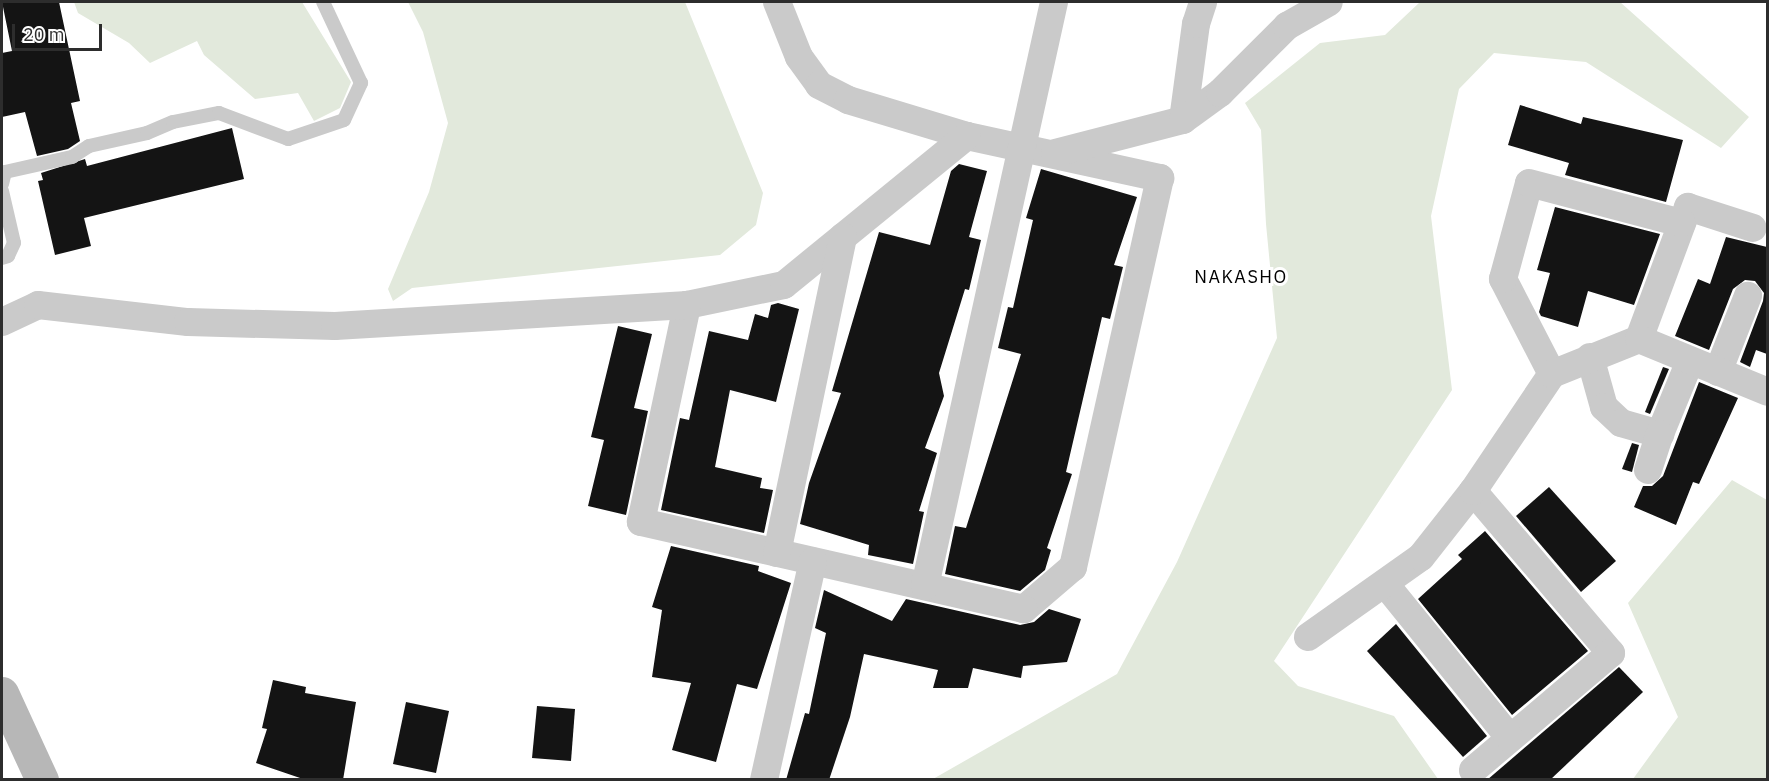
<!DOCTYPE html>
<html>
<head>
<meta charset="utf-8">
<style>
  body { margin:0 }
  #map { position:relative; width:1769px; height:781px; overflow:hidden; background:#fff; font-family:"IBM Plex Sans",sans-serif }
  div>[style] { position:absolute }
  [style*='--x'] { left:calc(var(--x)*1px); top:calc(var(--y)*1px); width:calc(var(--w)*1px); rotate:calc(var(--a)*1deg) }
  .green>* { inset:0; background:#e2e9dc }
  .building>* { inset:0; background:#141414 }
  .lane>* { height:14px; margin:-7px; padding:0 7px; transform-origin:7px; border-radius:7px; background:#cacaca }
  .street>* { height:28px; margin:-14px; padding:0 14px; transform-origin:14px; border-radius:14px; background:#cacaca }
  .secondary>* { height:33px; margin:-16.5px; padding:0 16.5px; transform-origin:16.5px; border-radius:16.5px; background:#b7b7b7 }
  span { translate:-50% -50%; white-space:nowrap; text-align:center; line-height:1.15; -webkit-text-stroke:6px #fff; paint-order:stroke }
  .quarter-label { font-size:18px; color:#000; letter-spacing:1.5px }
  .frame { position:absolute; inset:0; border:3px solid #2d2d2d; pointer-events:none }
  .scale { position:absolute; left:12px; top:24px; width:90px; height:27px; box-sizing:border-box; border:3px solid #2d2d2d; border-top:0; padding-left:8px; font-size:18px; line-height:21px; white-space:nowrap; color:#2d2d2d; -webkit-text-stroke:4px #fff; paint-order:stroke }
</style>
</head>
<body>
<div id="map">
  <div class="green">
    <div style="clip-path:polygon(74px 2px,302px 2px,351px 82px,340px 108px,314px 121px,298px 93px,255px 99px,204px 55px,197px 41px,150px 63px,129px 43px,78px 13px)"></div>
    <div style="clip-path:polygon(408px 2px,685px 2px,763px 193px,756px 225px,720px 255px,412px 288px,393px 301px,388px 289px,429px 192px,448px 123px,423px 32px)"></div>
    <div style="clip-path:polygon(1420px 2px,1620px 2px,1749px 117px,1721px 148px,1586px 62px,1494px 53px,1459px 89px,1431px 216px,1452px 390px,1274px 661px,1298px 686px,1394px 716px,1438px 779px,933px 779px,1117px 674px,1177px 562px,1277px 338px,1266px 224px,1261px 130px,1245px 103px,1320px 43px,1385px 35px)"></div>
    <div style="clip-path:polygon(1732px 480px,1767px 500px,1767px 779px,1633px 779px,1678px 717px,1628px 603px)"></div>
  </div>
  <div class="building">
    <div style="clip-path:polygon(2px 2px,59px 2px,80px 101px,71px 103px,80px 141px,68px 149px,37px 156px,25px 112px,2px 117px,2px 53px,12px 51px)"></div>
    <div style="clip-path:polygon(1520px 105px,1581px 124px,1583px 117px,1683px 140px,1666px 202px,1565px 175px,1569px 163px,1508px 145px)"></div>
    <div style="clip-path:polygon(232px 128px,244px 179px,84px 218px,91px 246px,55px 255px,38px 181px,43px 180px,41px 173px,85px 159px,87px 166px)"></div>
    <div style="clip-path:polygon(959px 164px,987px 171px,969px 237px,981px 240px,969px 290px,965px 289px,939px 373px,944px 396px,925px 448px,937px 453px,919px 511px,924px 512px,913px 564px,868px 555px,869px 545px,800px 524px,809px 483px,841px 393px,832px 391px,879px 232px,930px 245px,951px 171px)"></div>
    <div style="clip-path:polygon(1041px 169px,1137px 197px,1114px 265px,1123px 267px,1110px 319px,1102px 317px,1066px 472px,1072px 474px,1047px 548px,1051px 550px,1045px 570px,1020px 591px,945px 574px,955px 526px,966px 528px,1021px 354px,998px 348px,1008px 307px,1013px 308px,1033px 220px,1026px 218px)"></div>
    <div style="clip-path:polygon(1555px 207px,1660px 234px,1634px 305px,1588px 291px,1578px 327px,1541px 316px,1539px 312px,1550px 273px,1537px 270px)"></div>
    <div style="clip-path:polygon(1726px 237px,1767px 247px,1767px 354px,1756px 350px,1750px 367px,1740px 362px,1763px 301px,1764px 293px,1755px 281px,1745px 280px,1733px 289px,1709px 350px,1675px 336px,1698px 279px,1710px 284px)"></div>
    <div style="clip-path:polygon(778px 303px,799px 309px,776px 402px,730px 390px,715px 467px,762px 478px,760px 488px,773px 490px,764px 533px,661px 510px,680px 418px,689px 420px,709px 331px,748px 340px,755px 314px,768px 318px,771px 305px)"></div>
    <div style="clip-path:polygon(618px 326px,652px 334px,634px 408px,648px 411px,626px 515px,588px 506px,604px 440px,591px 437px)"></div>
    <div style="clip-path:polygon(1663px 367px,1669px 369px,1650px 414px,1645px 412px)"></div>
    <div style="clip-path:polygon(1699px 382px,1738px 398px,1699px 484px,1693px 482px,1676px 525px,1634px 507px,1643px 486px,1652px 486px,1663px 476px)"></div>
    <div style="clip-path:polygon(1632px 443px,1639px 445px,1632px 472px,1622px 469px)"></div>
    <div style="clip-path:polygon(1549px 487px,1616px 561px,1581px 592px,1516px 516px)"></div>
    <div style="clip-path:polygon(1485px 531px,1588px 651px,1512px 715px,1418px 599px,1462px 559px,1458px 555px)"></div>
    <div style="clip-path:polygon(671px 546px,759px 566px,758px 571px,791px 583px,757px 689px,737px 684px,716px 762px,672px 750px,691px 683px,652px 677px,662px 610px,652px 607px)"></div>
    <div style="clip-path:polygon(824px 590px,892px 621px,906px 599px,1020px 625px,1034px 622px,1049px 609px,1081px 619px,1067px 662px,1023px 666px,1021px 678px,973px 668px,968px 688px,933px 688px,938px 670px,864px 654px,850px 717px,829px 780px,786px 780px,805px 713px,809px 714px,826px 633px,815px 628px)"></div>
    <div style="clip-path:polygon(1396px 624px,1487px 736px,1463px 757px,1367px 651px)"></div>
    <div style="clip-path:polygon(1619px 667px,1643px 692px,1550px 780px,1487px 780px)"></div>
    <div style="clip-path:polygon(273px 680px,306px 687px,305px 693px,356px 702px,343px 780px,306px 780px,256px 763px,267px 729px,262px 728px)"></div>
    <div style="clip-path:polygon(406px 702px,449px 711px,436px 773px,393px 764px)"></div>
    <div style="clip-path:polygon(537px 706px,575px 709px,571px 761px,532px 758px)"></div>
  </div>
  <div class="lane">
    <div style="--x:2;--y:184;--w:12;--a:-76"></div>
    <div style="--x:5;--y:172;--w:69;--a:-12.6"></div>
    <div style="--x:72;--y:157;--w:20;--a:-33"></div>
    <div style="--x:89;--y:146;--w:59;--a:-12.6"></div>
    <div style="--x:147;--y:133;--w:28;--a:-23"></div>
    <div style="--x:173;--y:122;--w:47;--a:-11.1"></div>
    <div style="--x:219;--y:113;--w:74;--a:20.6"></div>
    <div style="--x:288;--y:139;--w:59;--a:-18.7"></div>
    <div style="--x:344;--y:120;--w:41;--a:-65.3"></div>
    <div style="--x:361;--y:83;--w:89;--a:-115.1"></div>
    <div style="--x:2;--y:191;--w:53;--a:77"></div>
    <div style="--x:14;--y:243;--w:14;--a:115"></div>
    <div style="--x:8;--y:256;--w:6;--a:162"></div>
  </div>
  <div class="street">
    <div style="--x:777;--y:2;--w:59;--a:68.2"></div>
    <div style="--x:799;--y:57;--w:34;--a:54"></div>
    <div style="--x:819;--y:85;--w:33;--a:27"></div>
    <div style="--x:848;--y:100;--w:124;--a:16.8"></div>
    <div style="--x:1183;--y:120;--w:97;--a:-82.3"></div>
    <div style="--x:1196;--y:24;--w:23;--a:-72"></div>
    <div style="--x:967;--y:136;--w:198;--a:12.3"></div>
    <div style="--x:1160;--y:178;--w:399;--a:102.6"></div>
    <div style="--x:1073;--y:567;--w:65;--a:139.4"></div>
    <div style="--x:1024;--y:609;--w:393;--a:-167.2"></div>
    <div style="--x:641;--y:522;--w:222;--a:-78"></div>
    <div style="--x:687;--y:305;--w:99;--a:-11.7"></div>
    <div style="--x:784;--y:285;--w:236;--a:-39.2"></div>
    <div style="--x:1055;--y:153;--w:132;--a:-14.5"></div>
    <div style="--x:1183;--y:120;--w:46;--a:-36.1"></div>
    <div style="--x:1220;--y:93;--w:95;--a:-45"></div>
    <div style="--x:1287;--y:26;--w:48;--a:-29.7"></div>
    <div style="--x:2;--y:322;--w:40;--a:-25"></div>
    <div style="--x:38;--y:305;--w:151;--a:6.5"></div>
    <div style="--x:188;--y:322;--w:147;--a:1.6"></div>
    <div style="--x:335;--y:326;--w:353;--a:-3.4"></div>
    <div style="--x:1639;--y:339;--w:141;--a:-69.6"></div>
    <div style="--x:1688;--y:207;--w:68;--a:17.9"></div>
    <div style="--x:1590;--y:357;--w:52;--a:74.4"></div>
    <div style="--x:1604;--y:407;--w:23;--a:43"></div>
    <div style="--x:1621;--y:423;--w:41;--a:15.8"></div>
    <div style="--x:1660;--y:434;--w:79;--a:-67.7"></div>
    <div style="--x:1718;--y:372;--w:82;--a:-68.5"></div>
    <div style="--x:1552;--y:374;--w:107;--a:-117.3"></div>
    <div style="--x:1503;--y:279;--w:99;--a:-74.8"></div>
    <div style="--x:1529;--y:183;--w:158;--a:14.7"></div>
    <div style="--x:1648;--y:470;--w:38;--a:-72"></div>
    <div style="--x:1473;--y:491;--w:213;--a:49.6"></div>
    <div style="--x:1611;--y:653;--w:181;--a:139.7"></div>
    <div style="--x:777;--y:553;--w:323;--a:-78.2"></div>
    <div style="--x:1386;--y:585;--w:197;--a:51"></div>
    <div style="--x:925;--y:586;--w:598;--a:-77.54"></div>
    <div style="--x:1308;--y:637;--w:138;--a:-35.3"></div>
    <div style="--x:1421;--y:557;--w:84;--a:-51.8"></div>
    <div style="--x:1473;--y:491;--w:141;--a:-56"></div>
    <div style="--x:1552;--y:374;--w:94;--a:-21.9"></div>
    <div style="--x:1639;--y:339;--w:139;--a:22.3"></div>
    <div style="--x:764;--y:780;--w:224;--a:-77.4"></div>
  </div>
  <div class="secondary">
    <div style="--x:2;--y:693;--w:96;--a:65.3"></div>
  </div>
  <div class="quarter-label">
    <span style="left:1241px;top:277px">NAKASHO</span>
  </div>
  <div class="frame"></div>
  <div class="scale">20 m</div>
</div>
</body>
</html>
